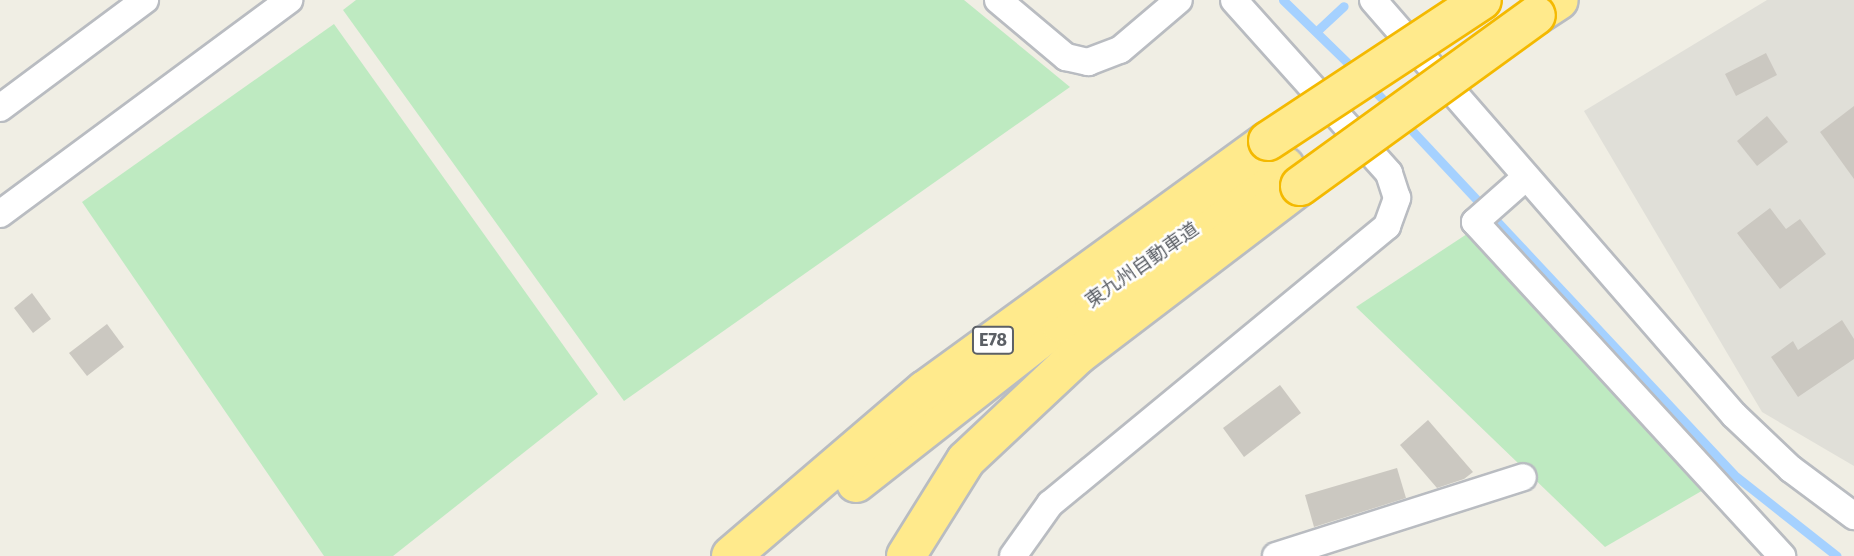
<!DOCTYPE html>
<html>
<head>
<meta charset="utf-8">
<style>
  body { margin:0 }
  #map { position:relative; width:1854px; height:556px; overflow:hidden; background:#f0eee4; font-family:"Fira Sans","Noto Sans JP",sans-serif }
  div>[style] { position:absolute }
  [style*='--x'] { left:calc(var(--x)*1px); top:calc(var(--y)*1px); width:calc(var(--w)*1px); rotate:calc(var(--a)*1deg) }
  .industrial>* { inset:0; background:#e0dfd8 }
  .green>* { inset:0; background:#beeac1 }
  .stream>* { height:9px; margin:-4.5px; padding:0 4.5px; transform-origin:4.5px; border-radius:4.5px; background:#a5d1ff }
  .building>* { inset:0; background:#cbc8c1 }
  .roads { filter:drop-shadow(2px 0 #b9bcc1) drop-shadow(-2px 0 #b9bcc1) drop-shadow(0 2px #b9bcc1) drop-shadow(0 -2px #b9bcc1) }
  .street>* { height:26px; margin:-13px; padding:0 13px; transform-origin:13px; border-radius:13px; background:#fff }
  .highway>* { height:38px; margin:-19px; padding:0 19px; transform-origin:19px; border-radius:19px; background:#ffea8c }
  .bridges { filter:drop-shadow(2px 0 #f4b900) drop-shadow(-2px 0 #f4b900) drop-shadow(0 2px #f4b900) drop-shadow(0 -2px #f4b900) }
  .highway-bridge>* { height:38px; margin:-19px; padding:0 19px; transform-origin:19px; border-radius:19px; background:#ffea8c }
  span { translate:-50% -50%; white-space:nowrap; text-align:center; line-height:1.15; -webkit-text-stroke:5px #fff; paint-order:stroke }
  .shield-label span { padding:2px 5px; background:#fff; border:2px solid; border-radius:5px; -webkit-text-stroke-width:0 }
  .shield-label { font-size:18px; color:#5c6066; font-weight:700 }
  .street-label { font-size:19px; color:#5c6066 }
</style>
</head>
<body>
<div id="map">
  <div class="industrial">
    <div style="clip-path:polygon(1767px 0,1854px 0,1854px 466px,1762px 412px,1584px 111px)"></div>
  </div>
  <div class="green">
    <div style="clip-path:polygon(356px 0,964px 0,1070px 87px,624px 401px,343px 10px)"></div>
    <div style="clip-path:polygon(334px 24px,598px 394px,393px 556px,324px 556px,82px 202px)"></div>
    <div style="clip-path:polygon(1470px 232px,1705px 489px,1605px 547px,1356px 307px)"></div>
  </div>
  <div class="stream">
    <div style="--x:1283;--y:0;--w:102;--a:44.2"></div>
    <div style="--x:1318;--y:30;--w:35;--a:-43"></div>
    <div style="--x:1370;--y:86;--w:32;--a:46"></div>
    <div style="--x:1404;--y:122;--w:482;--a:46.9"></div>
    <div style="--x:1733;--y:474;--w:132;--a:38.3"></div>
  </div>
  <div class="building">
    <div style="clip-path:polygon(1766px 53px,1777px 75px,1736px 96px,1725px 74px)"></div>
    <div style="clip-path:polygon(1854px 106px,1854px 179px,1820px 132px)"></div>
    <div style="clip-path:polygon(1767px 116px,1788px 142px,1757px 166px,1737px 141px)"></div>
    <div style="clip-path:polygon(1770px 208px,1786px 229px,1800px 219px,1826px 254px,1780px 289px,1737px 233px)"></div>
    <div style="clip-path:polygon(32px 293px,51px 319px,33px 333px,14px 308px)"></div>
    <div style="clip-path:polygon(1842px 320px,1854px 339px,1854px 359px,1798px 397px,1771px 357px,1793px 341px,1798px 350px)"></div>
    <div style="clip-path:polygon(107px 324px,124px 347px,87px 376px,69px 353px)"></div>
    <div style="clip-path:polygon(1280px 385px,1301px 413px,1244px 457px,1223px 428px)"></div>
    <div style="clip-path:polygon(1428px 420px,1473px 472px,1464px 479px,1437px 488px,1400px 445px)"></div>
    <div style="clip-path:polygon(1397px 468px,1406px 498px,1314px 527px,1305px 495px)"></div>
  </div>
  <div class="roads">
    <div class="street">
      <div style="--x:998;--y:0;--w:89;--a:40"></div>
      <div style="--x:1066;--y:57;--w:23;--a:13"></div>
      <div style="--x:1088;--y:62;--w:34;--a:-21"></div>
      <div style="--x:1120;--y:50;--w:77;--a:-40.3"></div>
      <div style="--x:1373;--y:0;--w:550;--a:48.98"></div>
      <div style="--x:1734;--y:415;--w:79;--a:43.5"></div>
      <div style="--x:1791;--y:469;--w:79;--a:36.7"></div>
      <div style="--x:0;--y:108;--w:181;--a:-36.7"></div>
      <div style="--x:1526;--y:177;--w:68;--a:138.6"></div>
      <div style="--x:1475;--y:222;--w:454;--a:47.4"></div>
      <div style="--x:0;--y:214;--w:360;--a:-36.5"></div>
      <div style="--x:1013;--y:556;--w:64;--a:-54.6"></div>
      <div style="--x:1050;--y:504;--w:437;--a:-39.5"></div>
      <div style="--x:1387;--y:226;--w:30;--a:-70"></div>
      <div style="--x:1397;--y:198;--w:26;--a:-108"></div>
      <div style="--x:1389;--y:173;--w:232;--a:-131.9"></div>
      <div style="--x:1276;--y:556;--w:259;--a:-17.7"></div>
    </div>
    <div class="highway">
      <div style="--x:1536;--y:15;--w:27;--a:-33"></div>
      <div style="--x:856;--y:483;--w:259;--a:-38.1"></div>
      <div style="--x:1060;--y:323;--w:274;--a:-34.9"></div>
      <div style="--x:731;--y:556;--w:255;--a:-40.6"></div>
      <div style="--x:925;--y:390;--w:424;--a:-36"></div>
      <div style="--x:906;--y:556;--w:113;--a:-58"></div>
      <div style="--x:966;--y:460;--w:154;--a:-43.2"></div>
      <div style="--x:1078;--y:355;--w:279;--a:-37.3"></div>
    </div>
  </div>
  <div class="bridges">
    <div class="highway-bridge">
      <div style="--x:1268;--y:141;--w:256;--a:-33.4"></div>
      <div style="--x:1300;--y:186;--w:291;--a:-35.9"></div>
    </div>
  </div>
  <div class="shield-label">
    <span style="left:993px;top:340px">E78</span>
  </div>
  <div class="street-label">
    <span style="left:1142px;top:265px;rotate:-35deg">東九州自動車道</span>
  </div>
</div>
</body>
</html>
